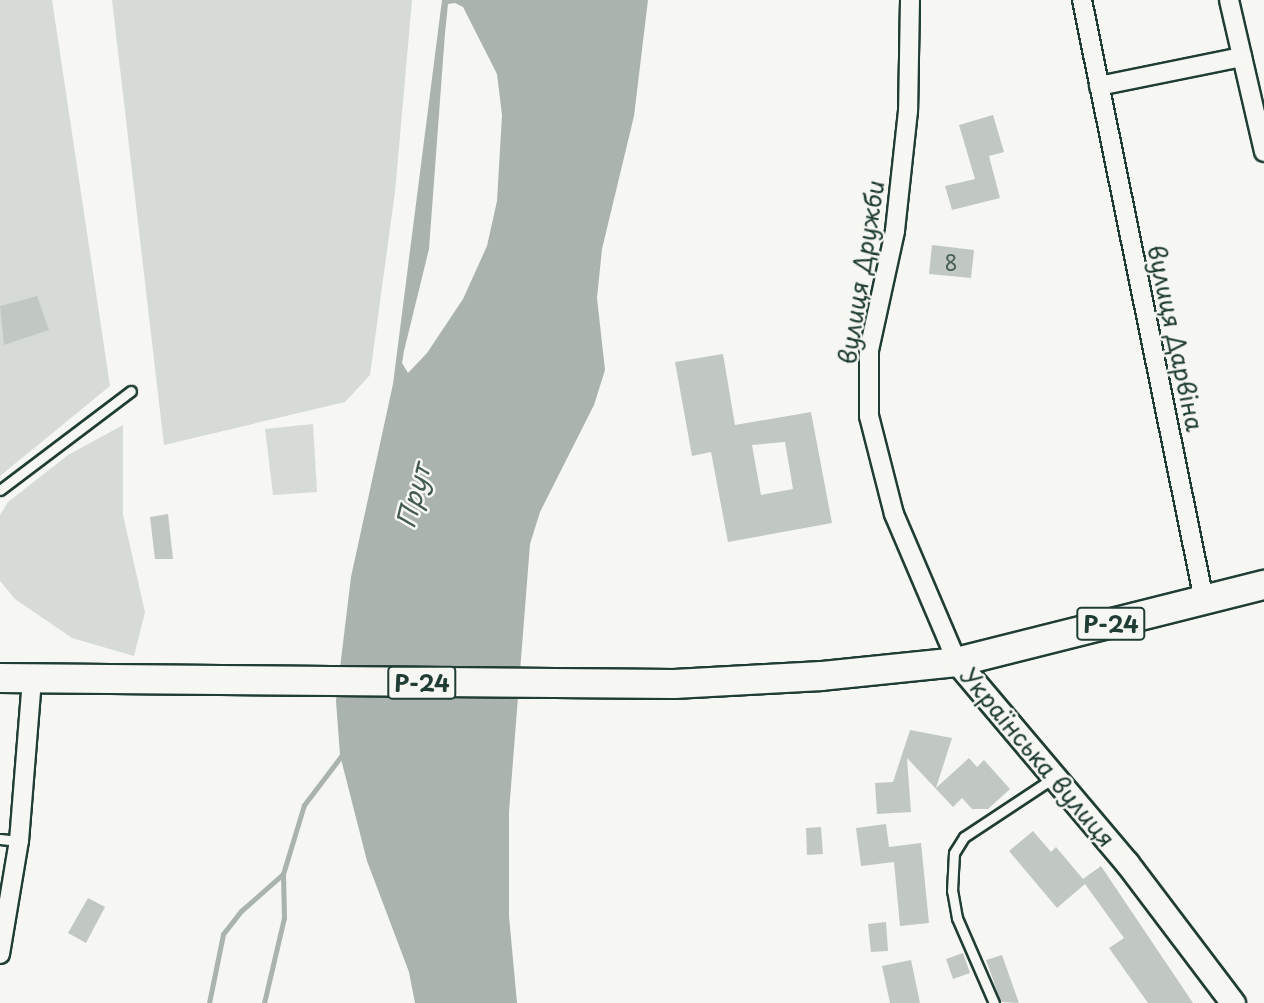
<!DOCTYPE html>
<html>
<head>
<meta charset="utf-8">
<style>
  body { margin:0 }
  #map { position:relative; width:1264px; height:1003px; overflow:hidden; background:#f6f6f2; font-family:"Playpen Sans",sans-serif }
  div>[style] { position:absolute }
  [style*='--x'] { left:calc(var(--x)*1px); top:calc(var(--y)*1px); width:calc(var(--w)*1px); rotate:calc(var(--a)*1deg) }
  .green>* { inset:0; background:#d6dbd6 }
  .water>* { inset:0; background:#aab3ae }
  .stream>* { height:5px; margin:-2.5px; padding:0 2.5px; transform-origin:2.5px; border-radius:2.5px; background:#aab3ae }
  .building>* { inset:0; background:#c1c8c3 }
  .roads { filter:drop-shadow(2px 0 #1f3d34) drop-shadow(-2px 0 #1f3d34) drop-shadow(0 2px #1f3d34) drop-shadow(0 -2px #1f3d34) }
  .service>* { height:9px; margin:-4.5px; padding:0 4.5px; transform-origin:4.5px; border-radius:4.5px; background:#f6f6f2 }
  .minor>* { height:18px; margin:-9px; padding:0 9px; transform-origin:9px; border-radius:9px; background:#f6f6f2 }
  .tertiary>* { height:23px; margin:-11.5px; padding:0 11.5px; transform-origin:11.5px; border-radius:11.5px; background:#f6f6f2 }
  .primary>* { height:28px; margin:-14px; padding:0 14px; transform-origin:14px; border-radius:14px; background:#f6f6f2 }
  span { translate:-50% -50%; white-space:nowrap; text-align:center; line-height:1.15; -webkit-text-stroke:5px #f6f6f2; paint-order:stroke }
  .number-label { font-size:21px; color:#486058 }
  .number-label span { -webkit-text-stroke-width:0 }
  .shield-label span { padding:2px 5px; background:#f6f6f2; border:2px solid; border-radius:5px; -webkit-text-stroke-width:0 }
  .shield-label { font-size:23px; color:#1f3d34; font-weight:700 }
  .street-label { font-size:24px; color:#1f3d34 }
  .water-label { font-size:26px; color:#425a52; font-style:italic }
</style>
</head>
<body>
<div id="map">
  <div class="green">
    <div style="clip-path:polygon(0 0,52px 0,110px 386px,0 476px)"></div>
    <div style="clip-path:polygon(112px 0,412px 0,395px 192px,370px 375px,345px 402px,164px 445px)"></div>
    <div style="clip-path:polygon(313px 424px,317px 492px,273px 495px,265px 429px)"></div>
    <div style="clip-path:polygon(123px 425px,123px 515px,145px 612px,134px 656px,72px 638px,15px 599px,0 581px,0 515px,8px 502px,68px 455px)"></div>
  </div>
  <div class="water">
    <div style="clip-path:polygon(evenodd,442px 0,648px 0,634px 116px,602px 249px,597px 298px,605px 370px,594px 405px,540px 512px,530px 544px,509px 812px,509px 916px,517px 1003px,415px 1003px,409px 972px,367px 861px,340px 755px,336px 701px,351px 577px,393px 384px,442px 0,455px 3px,463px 7px,497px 74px,502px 115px,497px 201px,487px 246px,463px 299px,427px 353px,408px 373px,402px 363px,404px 351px,429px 249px,445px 33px,448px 4px,455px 3px)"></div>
  </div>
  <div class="stream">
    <div style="--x:209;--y:1003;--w:70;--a:-78.5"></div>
    <div style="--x:223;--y:934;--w:29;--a:-52"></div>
    <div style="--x:241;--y:911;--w:56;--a:-41.4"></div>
    <div style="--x:283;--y:874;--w:72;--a:-73.1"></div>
    <div style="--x:304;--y:805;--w:68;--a:-52.8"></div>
    <div style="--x:264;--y:1003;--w:87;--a:-76.8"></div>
    <div style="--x:284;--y:918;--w:44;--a:-91.3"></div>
  </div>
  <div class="building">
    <div style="clip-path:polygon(993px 115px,1004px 152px,989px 156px,1000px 198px,952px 210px,945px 186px,975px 179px,959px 125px)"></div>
    <div style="clip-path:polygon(932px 245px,974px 250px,971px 278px,929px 274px)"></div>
    <div style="clip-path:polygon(37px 296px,49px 330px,4px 345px,0 306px)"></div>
    <div style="clip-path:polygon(evenodd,723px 354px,735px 425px,811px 412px,832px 523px,728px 542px,711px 452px,692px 456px,675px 362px,723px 354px,785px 442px,793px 489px,761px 495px,752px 445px,785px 442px)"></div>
    <div style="clip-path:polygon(168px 514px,173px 559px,155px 559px,150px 517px)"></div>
    <div style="clip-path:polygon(910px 730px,952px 738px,936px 788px,969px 758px,977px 767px,984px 760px,1010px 789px,988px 809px,972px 809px,962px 798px,953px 807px,907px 758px,911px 812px,877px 814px,875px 783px,893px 782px)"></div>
    <div style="clip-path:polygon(886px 824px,889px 847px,921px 843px,929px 923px,900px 926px,894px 862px,861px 866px,856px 828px)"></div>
    <div style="clip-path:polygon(821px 827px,823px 854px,807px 855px,806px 828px)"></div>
    <div style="clip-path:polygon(1033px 831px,1051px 852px,1056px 847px,1083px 879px,1101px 866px,1193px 1003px,1148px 1003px,1109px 948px,1124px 938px,1085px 884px,1057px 908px,1009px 851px)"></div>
    <div style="clip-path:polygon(88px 898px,105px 907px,86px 943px,68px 933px)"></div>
    <div style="clip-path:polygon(886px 922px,888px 951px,871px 952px,868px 924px)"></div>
    <div style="clip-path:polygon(963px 953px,970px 973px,953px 979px,946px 959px)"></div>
    <div style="clip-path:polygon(1002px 955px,1019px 1003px,1001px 1002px,986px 960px)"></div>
    <div style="clip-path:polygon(911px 960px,920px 1003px,890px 1003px,882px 966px)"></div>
  </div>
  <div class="roads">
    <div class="service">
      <div style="--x:0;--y:490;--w:164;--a:-37.1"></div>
      <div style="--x:0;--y:839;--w:19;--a:6"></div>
      <div style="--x:994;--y:1003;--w:93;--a:-113.5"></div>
      <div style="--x:957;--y:918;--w:27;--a:-100"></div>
      <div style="--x:952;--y:891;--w:38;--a:-87"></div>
      <div style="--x:954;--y:853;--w:19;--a:-58"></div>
      <div style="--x:964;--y:837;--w:107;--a:-33.5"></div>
    </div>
    <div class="minor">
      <div style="--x:910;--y:0;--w:111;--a:91"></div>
      <div style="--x:908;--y:111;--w:121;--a:96.2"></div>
      <div style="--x:895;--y:231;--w:122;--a:102.3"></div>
      <div style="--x:869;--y:350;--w:66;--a:90"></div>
      <div style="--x:869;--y:416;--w:101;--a:75.7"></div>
      <div style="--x:894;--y:514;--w:161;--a:66.9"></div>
      <div style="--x:1082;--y:0;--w:612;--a:78.51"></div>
      <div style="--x:1229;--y:0;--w:156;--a:77"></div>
      <div style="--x:1099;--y:86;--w:146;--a:-11.5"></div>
      <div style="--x:0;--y:954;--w:115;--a:-80.5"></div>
      <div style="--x:19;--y:841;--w:163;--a:-85.4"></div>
    </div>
    <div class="tertiary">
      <div style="--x:957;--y:662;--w:263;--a:49.8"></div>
      <div style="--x:1127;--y:863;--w:176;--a:52.9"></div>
    </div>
    <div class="primary">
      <div style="--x:0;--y:678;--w:674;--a:0.51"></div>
      <div style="--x:674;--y:684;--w:148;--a:-3.1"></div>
      <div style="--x:822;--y:676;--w:136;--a:-5.9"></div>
      <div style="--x:957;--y:662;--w:317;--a:-14.1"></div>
    </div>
  </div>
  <div class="number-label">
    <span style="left:951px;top:262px">8</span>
  </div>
  <div class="shield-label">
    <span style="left:1111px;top:624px">Р-24</span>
    <span style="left:422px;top:683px">Р-24</span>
  </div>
  <div class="street-label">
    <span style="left:861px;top:272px;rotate:-81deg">вулиця Дружби</span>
    <span style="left:1176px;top:338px;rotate:78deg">вулиця Дарвіна</span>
    <span style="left:1038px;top:757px;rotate:50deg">Українська вулиця</span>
  </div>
  <div class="water-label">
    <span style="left:413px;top:496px;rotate:-75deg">Прут</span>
  </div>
</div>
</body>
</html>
